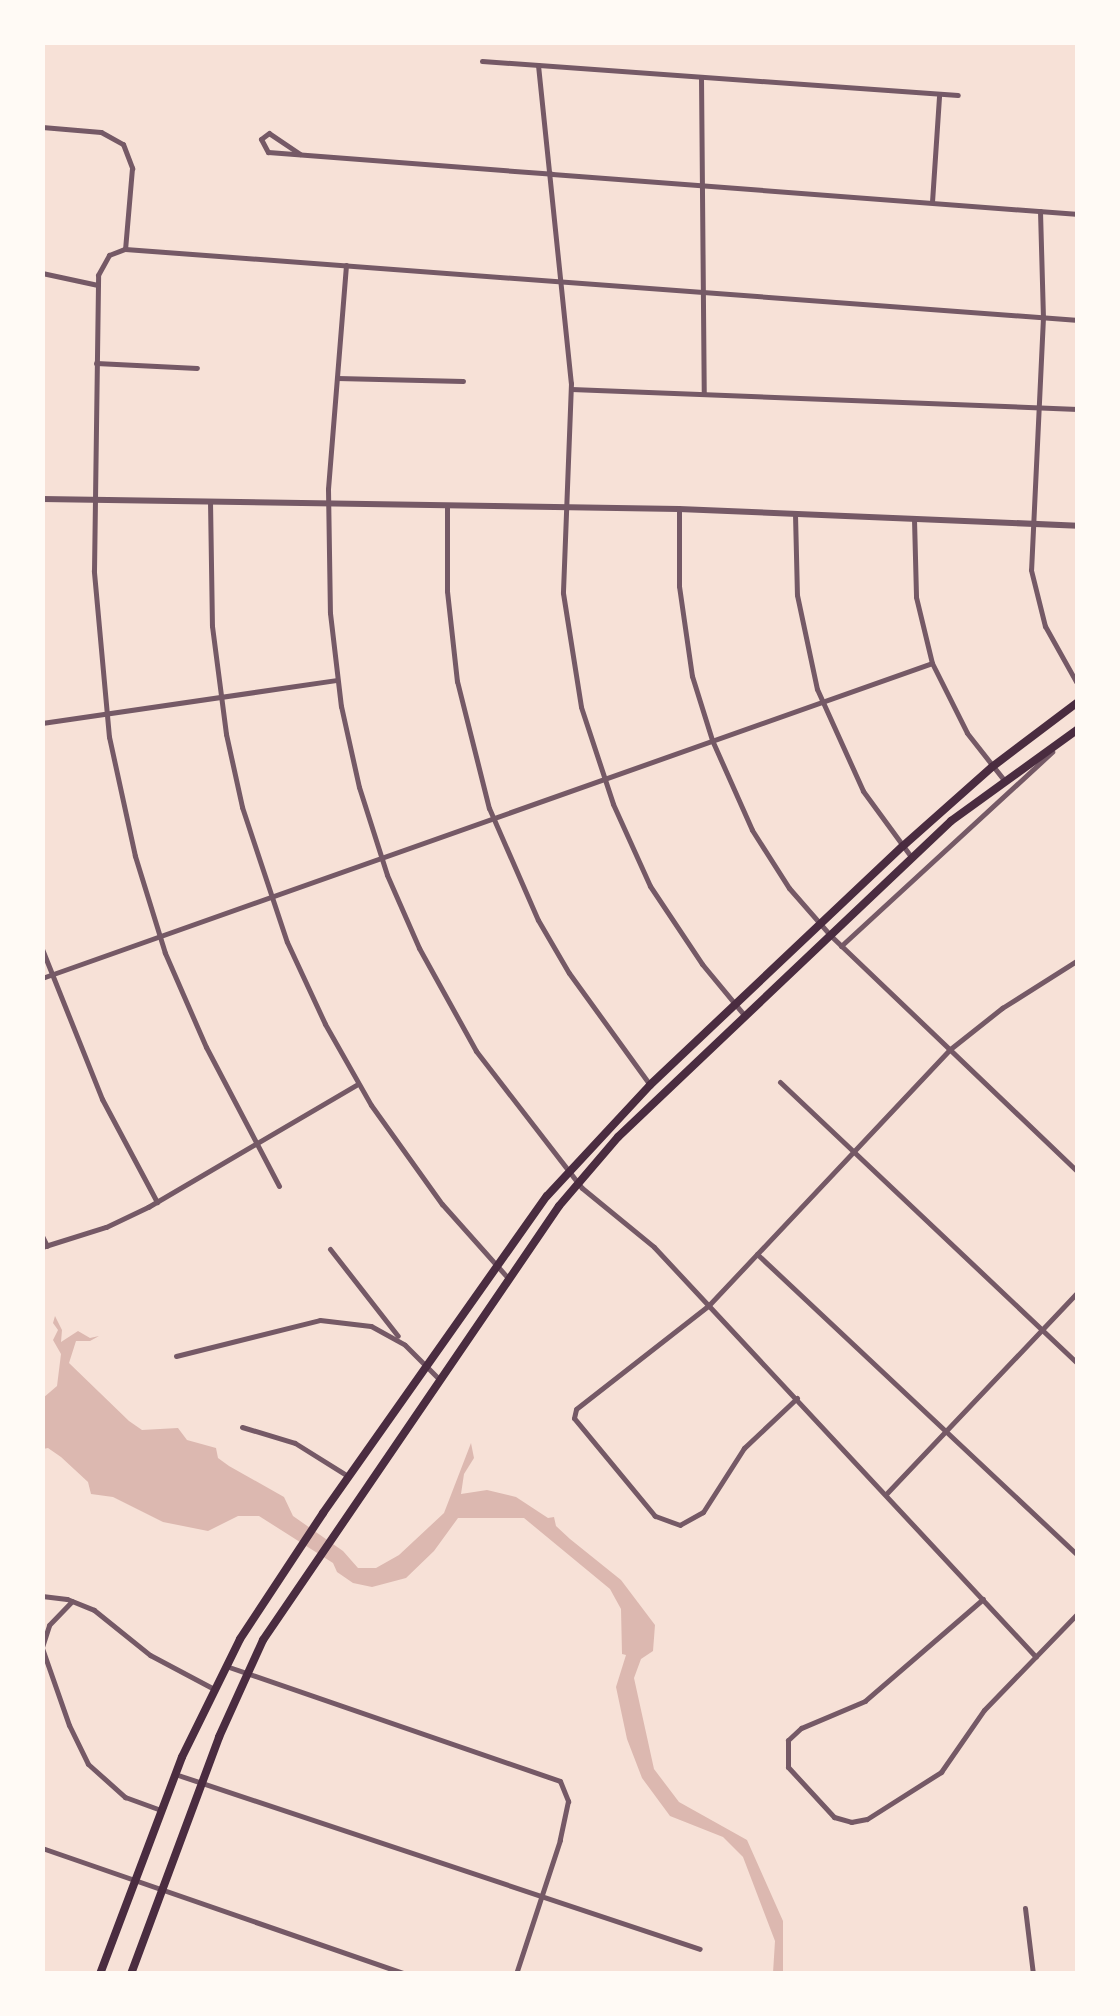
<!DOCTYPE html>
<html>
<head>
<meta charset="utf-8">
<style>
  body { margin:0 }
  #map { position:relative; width:1120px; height:2016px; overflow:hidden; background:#f7e1d7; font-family:Helvetica,sans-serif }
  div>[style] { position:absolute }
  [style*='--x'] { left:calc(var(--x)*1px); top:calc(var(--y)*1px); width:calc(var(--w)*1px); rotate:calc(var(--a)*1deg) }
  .water>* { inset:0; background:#dcb8b0 }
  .minor>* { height:5px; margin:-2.5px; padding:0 2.5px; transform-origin:2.5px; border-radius:2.5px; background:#755966 }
  .tertiary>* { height:6px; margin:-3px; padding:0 3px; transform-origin:3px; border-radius:3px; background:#755966 }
  .primary>* { height:8px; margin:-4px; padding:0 4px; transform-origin:4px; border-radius:4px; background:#4a2c40 }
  span { translate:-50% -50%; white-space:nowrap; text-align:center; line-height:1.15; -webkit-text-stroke:9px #fffaf5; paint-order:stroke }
  .frame { position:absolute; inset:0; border:45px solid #fffaf5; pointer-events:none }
</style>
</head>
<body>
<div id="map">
  <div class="water">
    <div style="clip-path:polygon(55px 1316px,62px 1330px,61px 1342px,78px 1331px,90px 1338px,99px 1336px,90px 1341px,76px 1341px,69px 1363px,129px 1421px,142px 1430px,178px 1428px,187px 1440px,216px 1448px,218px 1458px,229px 1466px,284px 1497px,293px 1516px,343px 1551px,358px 1568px,376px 1568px,399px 1555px,444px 1513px,471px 1443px,474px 1458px,464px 1474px,461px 1494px,487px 1490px,516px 1497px,548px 1518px,554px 1517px,556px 1526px,570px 1539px,621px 1580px,655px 1625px,653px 1651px,641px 1659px,634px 1678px,654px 1769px,679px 1802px,747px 1840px,783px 1921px,783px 1973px,773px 1973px,775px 1941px,743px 1857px,723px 1837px,670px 1816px,642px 1778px,627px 1739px,616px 1687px,626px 1655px,622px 1654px,621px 1609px,610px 1589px,524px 1518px,458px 1518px,434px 1551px,406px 1578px,372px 1587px,353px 1583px,337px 1572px,333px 1563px,259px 1516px,238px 1516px,208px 1531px,163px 1522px,113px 1497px,91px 1494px,88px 1482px,61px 1457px,48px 1448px,43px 1449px,43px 1398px,57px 1386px,61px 1354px,53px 1340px,58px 1330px,53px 1323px)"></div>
  </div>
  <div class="minor">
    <div style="--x:482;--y:61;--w:477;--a:4.1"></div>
    <div style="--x:538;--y:65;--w:320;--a:84.1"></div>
    <div style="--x:571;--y:383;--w:210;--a:92.2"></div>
    <div style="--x:563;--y:593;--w:115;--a:81"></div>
    <div style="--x:581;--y:707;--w:102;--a:71.7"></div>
    <div style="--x:613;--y:804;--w:90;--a:65.7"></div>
    <div style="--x:650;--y:886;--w:94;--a:56.3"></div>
    <div style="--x:702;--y:964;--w:67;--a:50.4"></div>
    <div style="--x:701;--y:77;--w:317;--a:89.5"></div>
    <div style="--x:42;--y:127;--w:59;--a:4.8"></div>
    <div style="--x:101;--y:132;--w:25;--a:29"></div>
    <div style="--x:123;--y:144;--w:26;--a:69"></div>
    <div style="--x:132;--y:168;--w:81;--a:94.9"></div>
    <div style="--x:300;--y:154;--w:37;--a:-146"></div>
    <div style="--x:269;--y:133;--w:10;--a:143"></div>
    <div style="--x:261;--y:139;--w:15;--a:62"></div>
    <div style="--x:268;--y:152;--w:285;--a:4.4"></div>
    <div style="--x:552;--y:174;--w:528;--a:4.35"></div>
    <div style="--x:932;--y:202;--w:106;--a:-86.2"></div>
    <div style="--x:1040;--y:211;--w:106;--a:88.4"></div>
    <div style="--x:1043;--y:317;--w:253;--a:92.7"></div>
    <div style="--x:1031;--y:570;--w:58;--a:76"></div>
    <div style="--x:1045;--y:626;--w:68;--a:60.8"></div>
    <div style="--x:346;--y:265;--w:225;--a:94.6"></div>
    <div style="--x:328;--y:489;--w:124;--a:89.1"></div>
    <div style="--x:330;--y:613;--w:94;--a:83.3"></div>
    <div style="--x:341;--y:706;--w:83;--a:77.5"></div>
    <div style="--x:359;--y:787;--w:92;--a:72.3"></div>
    <div style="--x:387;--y:875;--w:80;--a:66.3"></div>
    <div style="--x:419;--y:948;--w:118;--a:61"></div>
    <div style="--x:476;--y:1051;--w:173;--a:52.3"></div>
    <div style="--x:582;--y:1188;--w:93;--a:39.3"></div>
    <div style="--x:654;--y:1247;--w:560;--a:47.02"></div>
    <div style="--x:42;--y:273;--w:57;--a:12.1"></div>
    <div style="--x:96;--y:363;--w:101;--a:2.8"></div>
    <div style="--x:337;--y:378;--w:126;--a:1.4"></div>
    <div style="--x:571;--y:389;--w:507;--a:2.26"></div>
    <div style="--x:210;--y:501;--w:125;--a:89.1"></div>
    <div style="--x:212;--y:626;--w:109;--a:82.6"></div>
    <div style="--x:226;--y:734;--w:75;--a:77.6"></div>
    <div style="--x:242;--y:807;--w:142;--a:71.6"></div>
    <div style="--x:287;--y:942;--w:90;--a:65.1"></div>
    <div style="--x:325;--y:1024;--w:93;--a:60.4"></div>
    <div style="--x:371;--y:1105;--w:122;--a:54.4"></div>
    <div style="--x:442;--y:1204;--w:98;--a:48.3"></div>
    <div style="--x:447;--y:505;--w:86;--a:90"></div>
    <div style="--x:447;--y:591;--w:91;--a:83.7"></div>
    <div style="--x:457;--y:681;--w:131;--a:75.9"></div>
    <div style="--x:489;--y:808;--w:122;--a:66.4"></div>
    <div style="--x:538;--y:920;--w:61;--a:59.7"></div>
    <div style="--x:569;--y:973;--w:138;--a:54.1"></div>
    <div style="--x:679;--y:509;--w:77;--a:90"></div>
    <div style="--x:679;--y:586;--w:91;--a:81.8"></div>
    <div style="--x:692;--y:676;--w:67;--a:72.6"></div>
    <div style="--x:712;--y:740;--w:98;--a:66"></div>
    <div style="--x:752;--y:830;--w:69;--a:57.5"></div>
    <div style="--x:789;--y:888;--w:62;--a:48.9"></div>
    <div style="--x:830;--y:935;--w:343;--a:43.7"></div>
    <div style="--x:795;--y:514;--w:81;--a:88.6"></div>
    <div style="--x:797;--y:595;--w:96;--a:78"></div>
    <div style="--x:817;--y:689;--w:112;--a:65.7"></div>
    <div style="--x:863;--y:791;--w:83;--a:53.8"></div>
    <div style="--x:914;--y:519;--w:78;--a:88.5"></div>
    <div style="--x:916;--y:597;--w:68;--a:76.4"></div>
    <div style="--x:932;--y:663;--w:78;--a:63.4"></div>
    <div style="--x:967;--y:733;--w:60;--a:51.8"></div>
    <div style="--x:42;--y:723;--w:297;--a:-8.3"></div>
    <div style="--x:841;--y:946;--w:287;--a:-42.6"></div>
    <div style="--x:42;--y:949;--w:162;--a:68.2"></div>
    <div style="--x:102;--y:1099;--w:117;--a:61.9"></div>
    <div style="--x:42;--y:978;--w:944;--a:-19.49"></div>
    <div style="--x:780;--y:1082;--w:410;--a:43.4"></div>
    <div style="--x:279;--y:1186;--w:157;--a:-117.7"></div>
    <div style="--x:206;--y:1047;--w:103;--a:-113.6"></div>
    <div style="--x:165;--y:953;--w:102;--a:-107.2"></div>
    <div style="--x:135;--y:856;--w:122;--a:-102.3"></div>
    <div style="--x:109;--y:737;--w:167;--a:-95.2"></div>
    <div style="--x:94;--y:571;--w:296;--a:-89.2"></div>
    <div style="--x:98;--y:275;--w:23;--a:-61"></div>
    <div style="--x:109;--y:255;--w:17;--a:-21"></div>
    <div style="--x:125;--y:249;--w:956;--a:4.26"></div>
    <div style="--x:42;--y:1236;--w:11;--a:63"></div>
    <div style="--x:42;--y:1247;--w:67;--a:-17.4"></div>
    <div style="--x:106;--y:1227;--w:47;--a:-25.5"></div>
    <div style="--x:148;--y:1207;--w:243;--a:-30.4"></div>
    <div style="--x:330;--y:1249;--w:110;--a:52"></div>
    <div style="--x:757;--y:1254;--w:440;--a:43.2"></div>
    <div style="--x:405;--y:1345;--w:47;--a:45"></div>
    <div style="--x:176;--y:1356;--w:148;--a:-14"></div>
    <div style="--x:320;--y:1320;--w:51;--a:6.7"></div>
    <div style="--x:371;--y:1326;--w:38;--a:29"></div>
    <div style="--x:797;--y:1398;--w:73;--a:136.7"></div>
    <div style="--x:744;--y:1448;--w:76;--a:122.6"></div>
    <div style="--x:703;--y:1512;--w:26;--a:151"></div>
    <div style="--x:680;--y:1525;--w:27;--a:-160"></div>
    <div style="--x:655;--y:1516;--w:127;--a:-129.6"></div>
    <div style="--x:574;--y:1418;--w:9;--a:-77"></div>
    <div style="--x:576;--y:1409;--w:169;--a:-38"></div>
    <div style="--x:709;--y:1305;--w:350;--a:-46.7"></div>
    <div style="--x:949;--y:1050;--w:68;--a:-38.4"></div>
    <div style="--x:1002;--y:1008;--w:90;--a:-32.3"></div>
    <div style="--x:242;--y:1427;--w:55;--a:16.8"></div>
    <div style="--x:295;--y:1443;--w:62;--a:31.9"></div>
    <div style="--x:887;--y:1493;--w:277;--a:-46.5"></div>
    <div style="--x:42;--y:1596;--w:25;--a:7"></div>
    <div style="--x:67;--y:1599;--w:29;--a:22"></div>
    <div style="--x:94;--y:1610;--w:72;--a:38.8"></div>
    <div style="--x:150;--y:1655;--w:72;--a:28"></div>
    <div style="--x:983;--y:1599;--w:156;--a:139.2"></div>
    <div style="--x:865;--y:1701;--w:69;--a:157.1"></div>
    <div style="--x:801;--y:1728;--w:18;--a:137"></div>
    <div style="--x:788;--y:1740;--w:27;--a:90"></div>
    <div style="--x:788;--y:1767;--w:68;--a:47.4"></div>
    <div style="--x:834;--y:1817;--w:18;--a:16"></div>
    <div style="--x:851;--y:1822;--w:16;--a:-11"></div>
    <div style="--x:867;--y:1819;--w:88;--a:-32.4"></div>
    <div style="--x:941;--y:1772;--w:75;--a:-55.3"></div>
    <div style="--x:984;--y:1710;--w:135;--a:-45.9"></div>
    <div style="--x:42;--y:1647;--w:23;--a:-72"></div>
    <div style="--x:49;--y:1625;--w:33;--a:-46"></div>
    <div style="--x:42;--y:1648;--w:82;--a:70.7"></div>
    <div style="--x:69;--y:1725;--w:43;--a:64"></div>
    <div style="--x:88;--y:1764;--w:50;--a:41.7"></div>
    <div style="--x:125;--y:1797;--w:38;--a:20"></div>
    <div style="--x:226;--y:1666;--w:353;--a:19"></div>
    <div style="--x:560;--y:1781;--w:22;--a:68"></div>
    <div style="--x:568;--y:1801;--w:40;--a:102"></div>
    <div style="--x:560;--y:1840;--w:141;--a:108.2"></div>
    <div style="--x:175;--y:1774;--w:553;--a:18.43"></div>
    <div style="--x:42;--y:1848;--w:384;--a:19.1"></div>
    <div style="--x:1025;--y:1908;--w:66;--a:83.1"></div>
  </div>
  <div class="tertiary">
    <div style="--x:42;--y:499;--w:637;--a:0.9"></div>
    <div style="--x:679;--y:509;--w:399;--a:2.4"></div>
  </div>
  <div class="primary">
    <div style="--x:100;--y:1974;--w:232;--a:-69.3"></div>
    <div style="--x:182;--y:1757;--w:131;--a:-63.8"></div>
    <div style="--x:240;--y:1639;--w:151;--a:-56.6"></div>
    <div style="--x:323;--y:1513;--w:388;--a:-54.8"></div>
    <div style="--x:547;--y:1196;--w:151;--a:-47.1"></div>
    <div style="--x:650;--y:1085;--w:348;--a:-43.4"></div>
    <div style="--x:903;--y:846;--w:119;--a:-41.6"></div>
    <div style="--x:992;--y:767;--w:108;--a:-37.1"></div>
    <div style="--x:131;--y:1974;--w:253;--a:-69.6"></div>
    <div style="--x:219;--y:1737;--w:107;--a:-65.6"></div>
    <div style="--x:263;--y:1640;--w:525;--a:-55.7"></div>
    <div style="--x:559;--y:1206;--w:91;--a:-49.5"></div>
    <div style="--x:618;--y:1137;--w:459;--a:-43.5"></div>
    <div style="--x:951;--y:821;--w:157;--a:-35.9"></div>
  </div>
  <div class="frame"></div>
</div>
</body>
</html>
